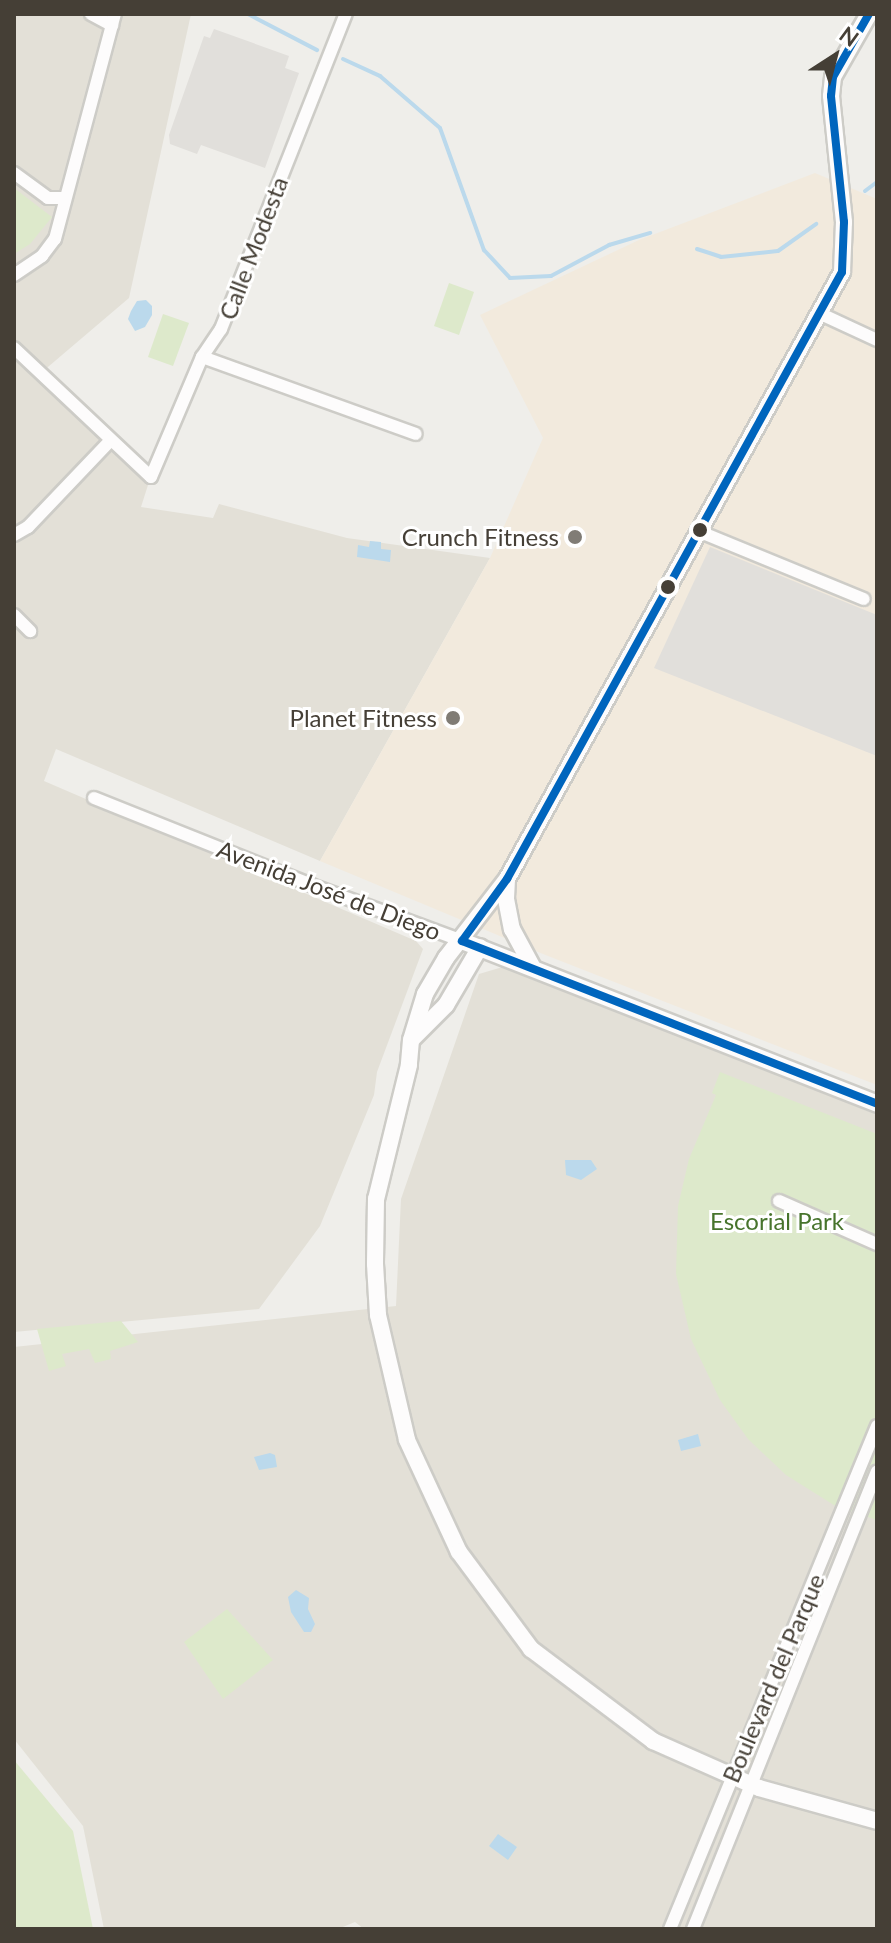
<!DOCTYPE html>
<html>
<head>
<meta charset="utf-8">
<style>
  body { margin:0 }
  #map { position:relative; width:891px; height:1943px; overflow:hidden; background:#efeeea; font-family:Lato,sans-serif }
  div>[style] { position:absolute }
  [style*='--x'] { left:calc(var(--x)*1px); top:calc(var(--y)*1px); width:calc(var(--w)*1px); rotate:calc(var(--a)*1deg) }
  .residential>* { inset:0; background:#e3e0d7 }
  .commercial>* { inset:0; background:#f2eadd }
  .green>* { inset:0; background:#dde9cb }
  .parking>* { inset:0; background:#e1dfdb }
  .water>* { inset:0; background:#bbd9ec }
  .stream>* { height:4px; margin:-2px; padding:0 2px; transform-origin:2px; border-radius:2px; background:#bbd9ec }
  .roads { filter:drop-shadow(2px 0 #cdccc7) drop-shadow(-2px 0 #cdccc7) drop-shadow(0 2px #cdccc7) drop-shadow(0 -2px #cdccc7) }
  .minor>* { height:12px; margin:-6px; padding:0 6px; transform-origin:6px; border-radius:6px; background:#fdfcfc }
  .tertiary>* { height:16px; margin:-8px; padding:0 8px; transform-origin:8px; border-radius:8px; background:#fdfcfc }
  .bus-1>* { height:8px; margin:-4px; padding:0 4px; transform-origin:4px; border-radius:4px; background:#0065bd }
  .dots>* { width:22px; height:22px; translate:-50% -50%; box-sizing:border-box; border:4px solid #fff; border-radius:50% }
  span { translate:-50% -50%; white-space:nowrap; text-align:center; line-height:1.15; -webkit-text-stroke:6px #fff; paint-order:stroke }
  .street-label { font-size:24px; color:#453f36 }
  .poi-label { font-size:24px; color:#453f36 }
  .right { translate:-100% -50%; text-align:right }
  .park-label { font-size:24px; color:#47742c }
  .frame { position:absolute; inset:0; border:16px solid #453f36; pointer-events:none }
  .north { position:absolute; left:795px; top:16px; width:80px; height:80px; -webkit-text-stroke:6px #fff; paint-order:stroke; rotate:36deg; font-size:22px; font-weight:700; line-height:32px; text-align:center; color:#453f36 }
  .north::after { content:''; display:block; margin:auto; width:28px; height:36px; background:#453f36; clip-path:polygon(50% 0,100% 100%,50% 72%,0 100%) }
</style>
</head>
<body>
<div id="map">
  <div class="residential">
    <div style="clip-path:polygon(14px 14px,191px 14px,129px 298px,35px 378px,148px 485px,141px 507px,213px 518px,219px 504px,347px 538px,490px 558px,320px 861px,56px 749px,44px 781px,416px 941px,423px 949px,377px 1072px,374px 1095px,320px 1226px,259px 1309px,14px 1332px)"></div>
    <div style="clip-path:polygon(506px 966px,518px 967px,877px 1115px,877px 1929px,364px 1929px,355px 1922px,338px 1929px,104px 1929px,83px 1826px,14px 1739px,14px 1347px,396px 1306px,401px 1199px,479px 974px)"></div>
  </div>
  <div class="commercial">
    <div style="clip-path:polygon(815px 173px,877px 199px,877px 1085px,543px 954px,320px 861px,490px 558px,543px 438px,480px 315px,639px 240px)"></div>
  </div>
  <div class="green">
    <div style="clip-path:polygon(14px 188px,52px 217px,30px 244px,14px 254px)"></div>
    <div style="clip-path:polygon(449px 283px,474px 292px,459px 335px,434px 326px)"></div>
    <div style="clip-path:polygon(163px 314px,189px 323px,173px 366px,148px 357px)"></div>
    <div style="clip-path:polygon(720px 1072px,877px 1134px,877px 1520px,837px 1507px,786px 1475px,748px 1439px,720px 1400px,691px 1339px,676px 1274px,678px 1206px,689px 1159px,716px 1095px,712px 1093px)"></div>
    <div style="clip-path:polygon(121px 1321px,138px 1342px,110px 1351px,111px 1359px,95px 1363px,89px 1349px,62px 1354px,66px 1366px,49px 1371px,37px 1329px)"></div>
    <div style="clip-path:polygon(227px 1609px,273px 1660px,223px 1699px,184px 1642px)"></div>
    <div style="clip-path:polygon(14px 1760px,73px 1831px,93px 1929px,14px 1929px)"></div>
  </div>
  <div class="parking">
    <div style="clip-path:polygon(214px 29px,289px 56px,285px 68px,299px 73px,265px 168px,201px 145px,197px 154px,170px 144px,169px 135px,204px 36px,210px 38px)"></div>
    <div style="clip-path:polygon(710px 547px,877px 615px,877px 756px,654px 668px)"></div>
  </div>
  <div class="water">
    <div style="clip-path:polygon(146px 300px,152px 306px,152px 315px,145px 327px,135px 331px,128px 319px,131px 311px,137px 301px)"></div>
    <div style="clip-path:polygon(370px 541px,381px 542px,381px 549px,391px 550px,390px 562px,357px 557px,358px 545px,369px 547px)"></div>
    <div style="clip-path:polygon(565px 1160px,591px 1160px,597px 1169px,581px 1180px,566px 1175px)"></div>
    <div style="clip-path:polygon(698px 1434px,701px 1446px,681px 1451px,678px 1440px)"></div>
    <div style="clip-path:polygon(270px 1453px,275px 1455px,277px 1467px,259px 1470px,254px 1457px)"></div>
    <div style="clip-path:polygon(296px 1590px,309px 1598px,308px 1609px,315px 1624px,311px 1632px,304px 1632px,291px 1612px,288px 1597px)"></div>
    <div style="clip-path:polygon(498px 1834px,517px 1847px,508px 1860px,489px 1846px)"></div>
  </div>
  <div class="stream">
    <div style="--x:248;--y:14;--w:78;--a:27.6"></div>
    <div style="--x:343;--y:59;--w:41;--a:24.7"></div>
    <div style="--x:380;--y:76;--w:79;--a:40.9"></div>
    <div style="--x:440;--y:128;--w:130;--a:70.2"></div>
    <div style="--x:484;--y:250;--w:38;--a:47"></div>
    <div style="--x:510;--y:278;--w:41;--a:-2.8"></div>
    <div style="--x:551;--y:276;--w:66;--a:-28.1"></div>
    <div style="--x:609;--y:245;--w:43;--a:-16.3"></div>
    <div style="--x:865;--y:191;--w:15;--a:-37"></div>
    <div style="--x:697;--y:249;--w:25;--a:18"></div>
    <div style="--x:721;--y:257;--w:57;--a:-6"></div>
    <div style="--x:778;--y:251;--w:47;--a:-35.4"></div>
  </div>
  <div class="roads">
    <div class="minor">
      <div style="--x:91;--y:14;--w:24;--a:28"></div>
      <div style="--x:14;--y:173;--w:42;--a:36.3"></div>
      <div style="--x:48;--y:198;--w:17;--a:0"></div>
      <div style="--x:14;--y:275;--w:34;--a:-34"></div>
      <div style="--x:42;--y:256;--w:21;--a:-53"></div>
      <div style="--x:55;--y:239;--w:233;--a:-75.1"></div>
      <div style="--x:821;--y:314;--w:62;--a:24.9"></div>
      <div style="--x:14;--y:348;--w:188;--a:43.3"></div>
      <div style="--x:151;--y:477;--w:130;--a:-67"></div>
      <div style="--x:202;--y:357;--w:34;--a:-56"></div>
      <div style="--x:221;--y:329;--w:339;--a:-68.4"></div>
      <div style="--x:202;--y:357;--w:227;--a:19.8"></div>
      <div style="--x:698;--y:531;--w:179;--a:22.3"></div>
      <div style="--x:14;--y:535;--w:16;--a:-30"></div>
      <div style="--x:28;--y:527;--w:119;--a:-46.4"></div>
      <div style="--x:14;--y:615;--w:23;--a:45"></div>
      <div style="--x:94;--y:798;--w:234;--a:21.8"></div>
      <div style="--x:311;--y:885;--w:161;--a:20.3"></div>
      <div style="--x:779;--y:1201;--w:107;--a:23.7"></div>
      <div style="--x:670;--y:1929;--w:544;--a:-67.63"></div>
      <div style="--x:693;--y:1929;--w:493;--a:-68.1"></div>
    </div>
    <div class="tertiary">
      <div style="--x:869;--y:14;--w:73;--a:119.7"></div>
      <div style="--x:833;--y:77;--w:19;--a:96"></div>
      <div style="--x:831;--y:96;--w:127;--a:84.1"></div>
      <div style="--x:844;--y:222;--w:50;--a:92.3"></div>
      <div style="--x:842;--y:272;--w:693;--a:118.89"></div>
      <div style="--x:507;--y:879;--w:100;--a:127.7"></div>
      <div style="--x:446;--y:958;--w:42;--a:120.3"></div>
      <div style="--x:425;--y:994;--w:48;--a:106.9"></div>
      <div style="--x:411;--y:1040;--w:25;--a:95"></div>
      <div style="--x:409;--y:1065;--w:138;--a:103.8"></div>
      <div style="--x:376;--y:1199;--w:65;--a:90.9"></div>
      <div style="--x:375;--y:1264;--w:51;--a:86.6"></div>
      <div style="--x:378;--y:1315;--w:128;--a:76.9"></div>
      <div style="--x:407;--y:1440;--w:123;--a:65.1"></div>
      <div style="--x:459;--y:1552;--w:121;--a:53.4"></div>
      <div style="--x:531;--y:1649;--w:153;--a:37"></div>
      <div style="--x:653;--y:1741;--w:116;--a:23.9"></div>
      <div style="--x:759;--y:1788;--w:123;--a:15.6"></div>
      <div style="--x:507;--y:879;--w:20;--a:93"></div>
      <div style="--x:506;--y:899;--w:31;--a:79"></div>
      <div style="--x:512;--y:929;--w:42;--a:61.6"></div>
      <div style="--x:462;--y:941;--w:446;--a:21.4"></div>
      <div style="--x:412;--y:1039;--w:48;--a:-45"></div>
      <div style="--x:446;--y:1005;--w:67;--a:-59.6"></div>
    </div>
  </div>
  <div class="bus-1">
    <div style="--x:462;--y:941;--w:77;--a:-54"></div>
    <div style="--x:507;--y:879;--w:693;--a:-61.11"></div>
    <div style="--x:842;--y:272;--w:50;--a:-87.7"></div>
    <div style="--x:844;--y:222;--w:127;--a:-95.9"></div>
    <div style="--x:831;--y:96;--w:19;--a:-84"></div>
    <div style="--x:833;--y:77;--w:73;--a:-60.3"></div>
    <div style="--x:462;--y:941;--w:446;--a:21.4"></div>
  </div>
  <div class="dots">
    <div style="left:700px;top:530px;background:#453f36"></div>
    <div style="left:575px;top:537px;background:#807c75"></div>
    <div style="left:668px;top:587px;background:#453f36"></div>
    <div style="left:453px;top:718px;background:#807c75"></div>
  </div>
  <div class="street-label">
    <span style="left:253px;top:248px;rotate:-69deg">Calle Modesta</span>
    <span style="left:329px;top:890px;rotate:21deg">Avenida José de Diego</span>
    <span style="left:773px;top:1678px;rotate:-67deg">Boulevard del Parque</span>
  </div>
  <div class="poi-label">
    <span class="right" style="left:559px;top:537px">Crunch Fitness</span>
    <span class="right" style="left:437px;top:718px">Planet Fitness</span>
  </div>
  <div class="park-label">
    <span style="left:777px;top:1221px">Escorial Park</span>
  </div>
  <div class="frame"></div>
  <div class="north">N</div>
</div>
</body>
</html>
